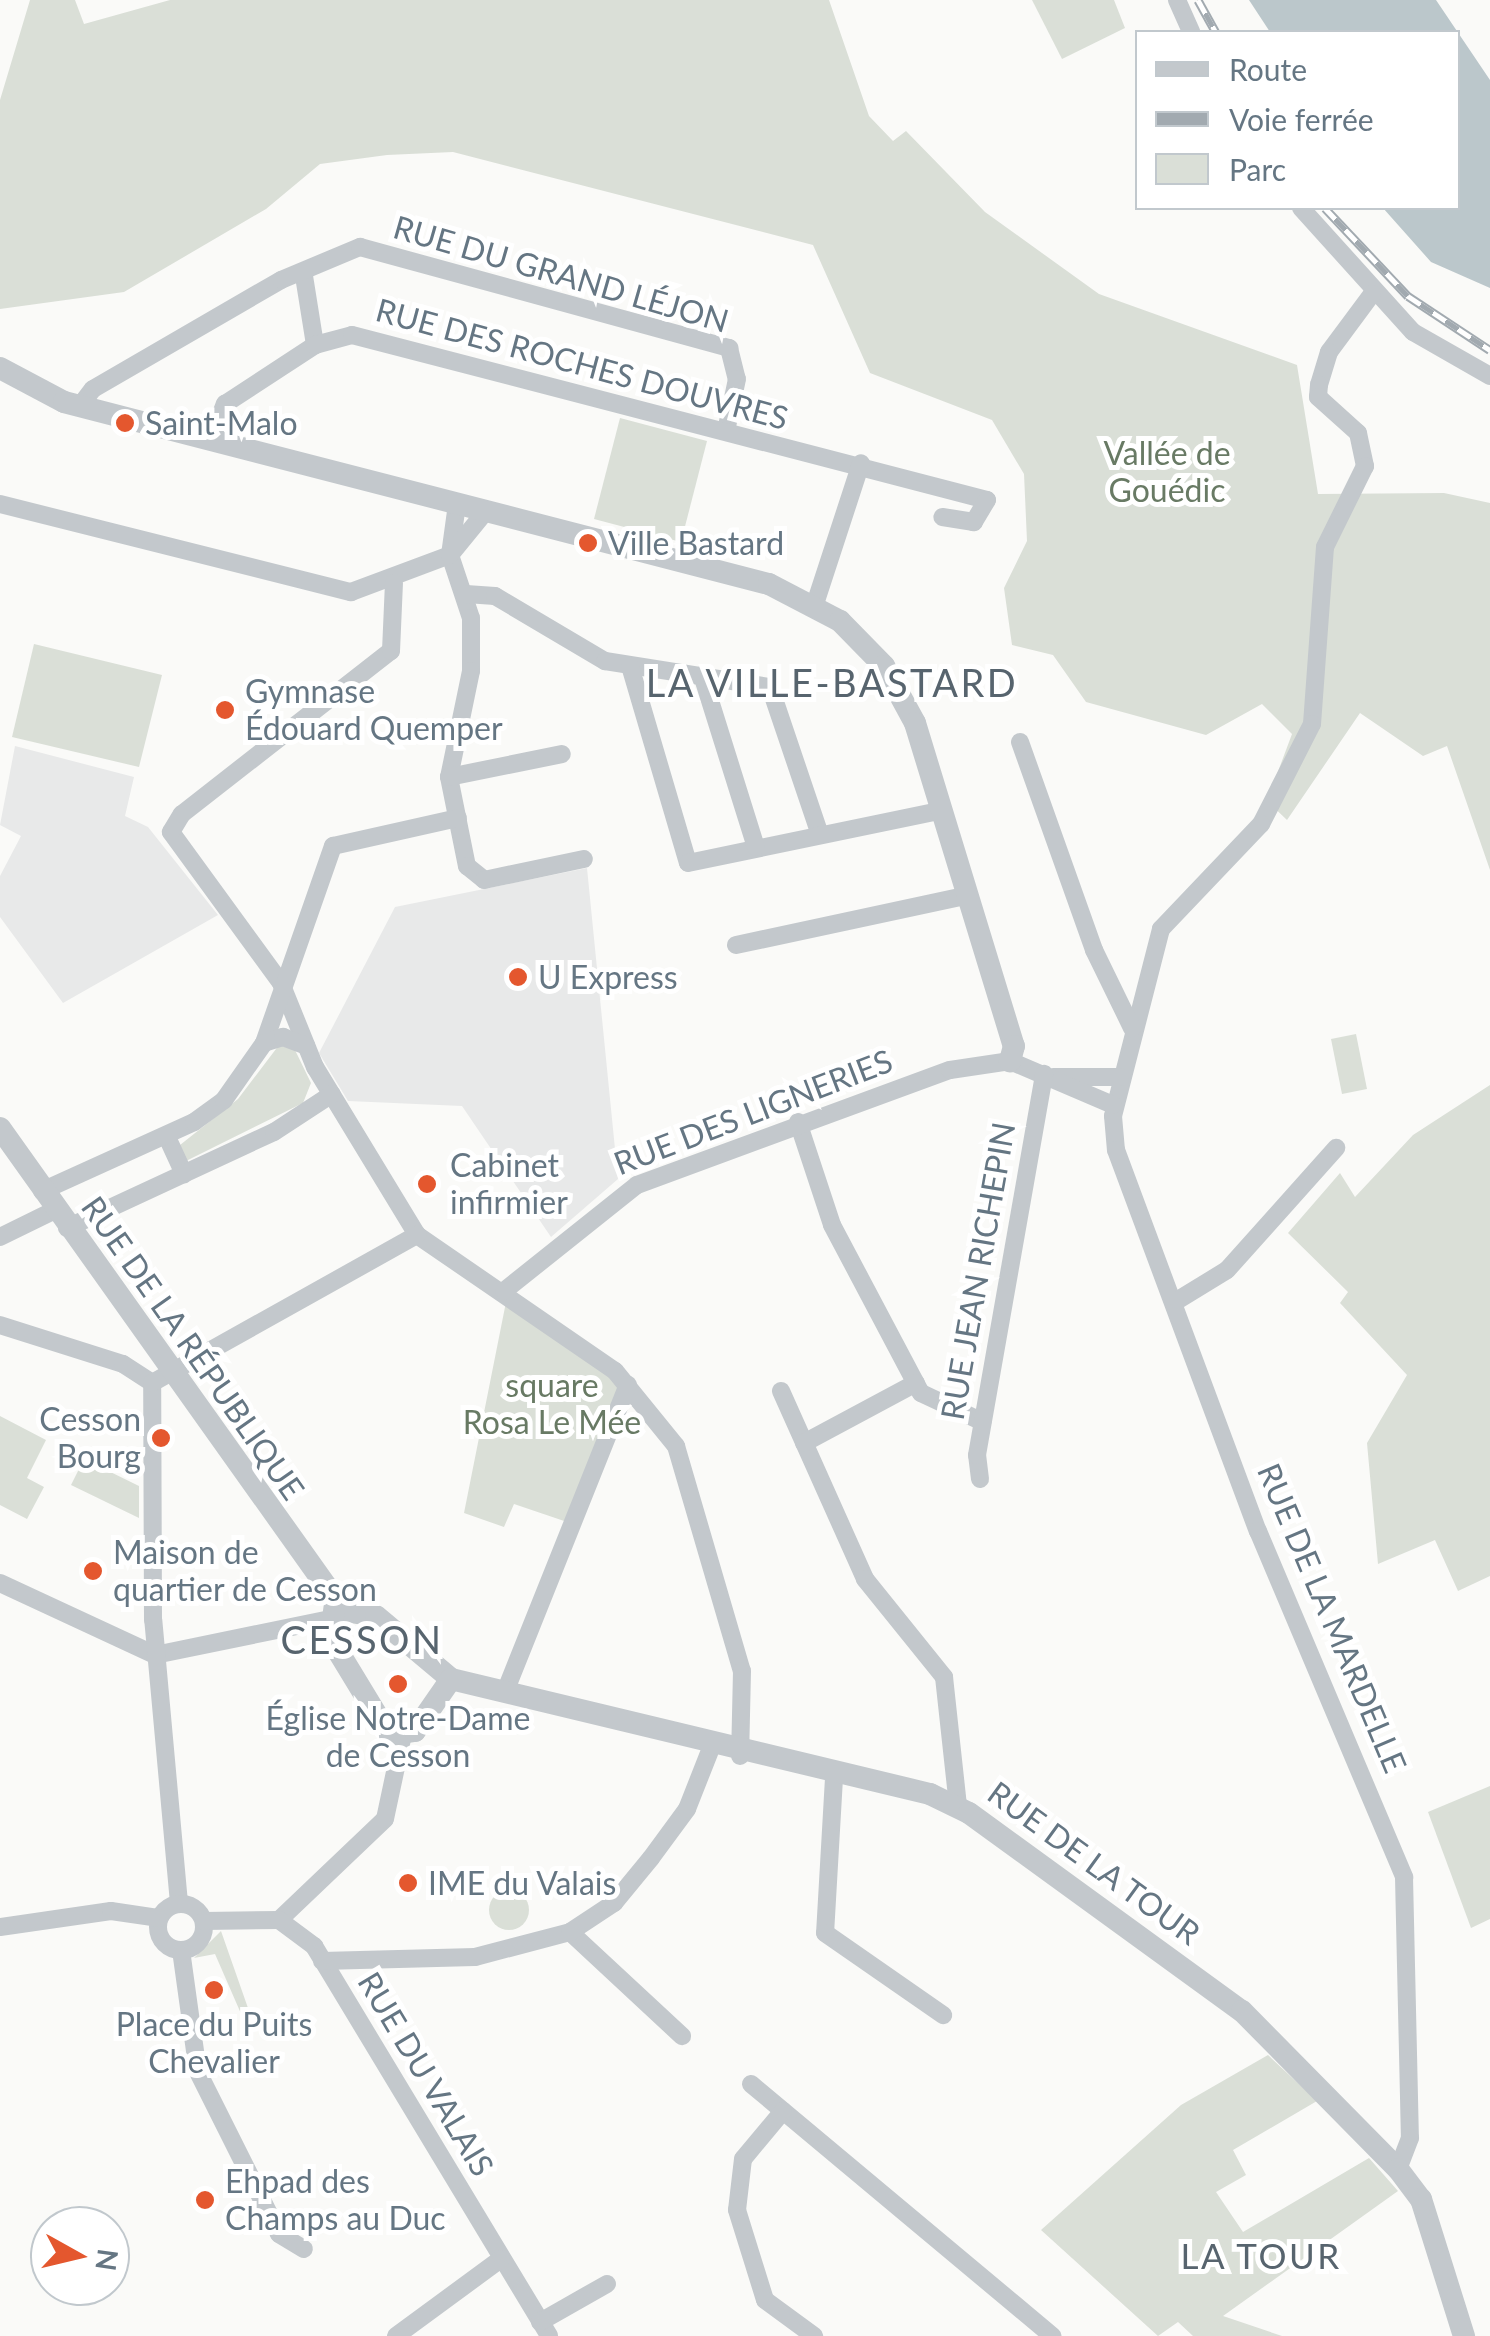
<!DOCTYPE html>
<html>
<head>
<meta charset="utf-8">
<style>
  body { margin:0 }
  #map { position:relative; width:1490px; height:2336px; overflow:hidden; background:#fafaf8; font-family:Lato,sans-serif }
  div>[style] { position:absolute }
  [style*='--x'] { left:calc(var(--x)*1px); top:calc(var(--y)*1px); width:calc(var(--w)*1px); rotate:calc(var(--a)*1deg) }
  .built>* { inset:0; background:#e8e9e9 }
  .green>* { inset:0; background:#dadfd7 }
  .round { border-radius:50% }
  .water>* { inset:0; background:#bbc7cb }
  .minor>* { height:18px; margin:-9px; padding:0 9px; transform-origin:9px; border-radius:9px; background:#c3c8cc }
  .minor>.ring { margin:-9px; padding:0; box-sizing:content-box; background:none; border:18px solid #c3c8cc; border-radius:50% }
  .tertiary>* { height:22px; margin:-11px; padding:0 11px; transform-origin:11px; border-radius:11px; background:#c3c8cc }
  .rail>* { height:9px; margin-top:-4.5px; transform-origin:0; background:repeating-linear-gradient(90deg,#fff 0 15px,#a2aab0 0 30px); box-sizing:border-box; border-block:2px solid #a2aab0 }
  .dots>* { width:28px; height:28px; translate:-50% -50%; box-sizing:border-box; border:5px solid #fff; border-radius:50% }
  span { translate:-50% -50%; white-space:nowrap; text-align:center; line-height:1.15; -webkit-text-stroke:10px #fff; paint-order:stroke }
  .street-label { font-size:32px; color:#657683 }
  .poi-label { font-size:32px; color:#657683 }
  .left { translate:0 -50%; text-align:left }
  .right { translate:-100% -50%; text-align:right }
  .park-label { font-size:32px; color:#687a64 }
  .neighbourhood-label { font-size:35px; color:#57646e; letter-spacing:2.5px }
  .quarter-label { font-size:38px; color:#57646e; letter-spacing:2.5px }
  .legend { position:absolute; left:1135px; top:30px; width:325px; height:180px; box-sizing:border-box; background:#fff; border:2px solid #c1c8cd; margin:0; padding:12px 18px; list-style:none; font-size:30px; color:#657683 }
  .legend li { display:flex; align-items:center; gap:20px; height:50px }
  .legend b { width:50px; border:2px solid #c1c8cd }
  .north { position:absolute; left:30px; top:2206px; width:100px; height:100px; box-sizing:border-box; background:#fff; border:2px solid #c1c8cd; border-radius:50%; rotate:98deg; font-size:28px; font-weight:700; line-height:40px; text-align:center; color:#657683 }
  .north::after { content:''; display:block; margin:auto; width:35px; height:45px; background:#e4572e; clip-path:polygon(50% 0,100% 100%,50% 72%,0 100%) }
</style>
</head>
<body>
<div id="map">
  <div class="built">
    <div style="clip-path:polygon(15px 746px,134px 777px,125px 816px,148px 827px,218px 915px,63px 1003px,0 917px,0 876px,21px 836px,0 825px)"></div>
    <div style="clip-path:polygon(587px 868px,618px 1179px,551px 1237px,462px 1106px,348px 1101px,319px 1053px,395px 907px)"></div>
  </div>
  <div class="green">
    <div style="clip-path:polygon(30px 0,75px 0,84px 24px,170px 0,829px 0,869px 116px,893px 141px,906px 131px,985px 212px,1099px 294px,1297px 365px,1318px 494px,1444px 493px,1490px 503px,1490px 870px,1447px 746px,1423px 756px,1360px 713px,1287px 820px,1267px 801px,1292px 734px,1262px 704px,1206px 735px,1086px 702px,1053px 655px,1012px 645px,1004px 588px,1027px 541px,1024px 474px,992px 420px,870px 373px,813px 245px,453px 152px,387px 155px,320px 164px,266px 209px,124px 292px,0 309px,0 100px)"></div>
    <div style="clip-path:polygon(1032px 0,1114px 0,1125px 28px,1062px 59px)"></div>
    <div style="clip-path:polygon(620px 418px,707px 441px,681px 542px,594px 519px)"></div>
    <div style="clip-path:polygon(34px 644px,162px 675px,139px 767px,12px 737px)"></div>
    <div style="clip-path:polygon(1356px 1034px,1367px 1089px,1342px 1094px,1331px 1039px)"></div>
    <div style="clip-path:polygon(279px 1045px,295px 1050px,311px 1083px,303px 1103px,186px 1161px,180px 1145px,238px 1099px)"></div>
    <div style="clip-path:polygon(1490px 1085px,1490px 1576px,1458px 1591px,1435px 1540px,1378px 1564px,1367px 1443px,1407px 1375px,1340px 1303px,1348px 1292px,1288px 1233px,1340px 1173px,1355px 1197px,1413px 1135px)"></div>
    <div style="clip-path:polygon(508px 1292px,628px 1385px,573px 1524px,514px 1504px,504px 1527px,464px 1513px)"></div>
    <div style="clip-path:polygon(0 1416px,46px 1440px,27px 1478px,44px 1487px,27px 1519px,0 1505px)"></div>
    <div style="clip-path:polygon(84px 1459px,139px 1486px,139px 1518px,71px 1485px)"></div>
    <div style="clip-path:polygon(1490px 1786px,1490px 1919px,1471px 1928px,1428px 1812px)"></div>
    <div class="round" style="left:489px;top:1890px;width:40px;height:40px"></div>
    <div style="clip-path:polygon(221px 1931px,255px 2028px,249px 2032px,215px 1954px,194px 1958px)"></div>
    <div style="clip-path:polygon(1268px 2055px,1317px 2101px,1233px 2150px,1246px 2175px,1216px 2192px,1243px 2232px,1369px 2158px,1398px 2191px,1223px 2316px,1282px 2336px,1193px 2336px,1178px 2322px,1158px 2336px,1041px 2230px,1181px 2105px)"></div>
  </div>
  <div class="water">
    <div style="clip-path:polygon(1249px 0,1436px 0,1490px 80px,1490px 288px,1431px 262px,1383px 208px,1458px 208px,1458px 32px,1270px 32px)"></div>
  </div>
  <div class="minor">
    <div style="--x:1177;--y:0;--w:35;--a:66"></div>
    <div style="--x:1301;--y:208;--w:167;--a:47.9"></div>
    <div style="--x:1413;--y:332;--w:89;--a:29.7"></div>
    <div style="--x:304;--y:276;--w:70;--a:80.9"></div>
    <div style="--x:1372;--y:294;--w:72;--a:126.6"></div>
    <div style="--x:1329;--y:352;--w:34;--a:107"></div>
    <div style="--x:1319;--y:385;--w:12;--a:95"></div>
    <div style="--x:1318;--y:397;--w:54;--a:42"></div>
    <div style="--x:1358;--y:433;--w:34;--a:78"></div>
    <div style="--x:1365;--y:466;--w:90;--a:116.3"></div>
    <div style="--x:1325;--y:547;--w:177;--a:94.2"></div>
    <div style="--x:1312;--y:724;--w:112;--a:117"></div>
    <div style="--x:1261;--y:824;--w:145;--a:133.6"></div>
    <div style="--x:1161;--y:929;--w:193;--a:104.4"></div>
    <div style="--x:1113;--y:1116;--w:34;--a:85"></div>
    <div style="--x:1116;--y:1150;--w:407;--a:69.6"></div>
    <div style="--x:1258;--y:1531;--w:376;--a:67.1"></div>
    <div style="--x:1404;--y:1877;--w:261;--a:88.7"></div>
    <div style="--x:1410;--y:2138;--w:33;--a:111"></div>
    <div style="--x:80;--y:406;--w:21;--a:-53"></div>
    <div style="--x:93;--y:389;--w:217;--a:-30.1"></div>
    <div style="--x:281;--y:280;--w:86;--a:-22.7"></div>
    <div style="--x:360;--y:247;--w:383;--a:15.3"></div>
    <div style="--x:729;--y:348;--w:32;--a:76"></div>
    <div style="--x:737;--y:379;--w:53;--a:101.9"></div>
    <div style="--x:211;--y:440;--w:39;--a:-69"></div>
    <div style="--x:225;--y:404;--w:108;--a:-33.2"></div>
    <div style="--x:315;--y:345;--w:38;--a:-15"></div>
    <div style="--x:352;--y:335;--w:656;--a:14.57"></div>
    <div style="--x:987;--y:500;--w:26;--a:121"></div>
    <div style="--x:974;--y:522;--w:32;--a:-171"></div>
    <div style="--x:0;--y:504;--w:362;--a:14.1"></div>
    <div style="--x:351;--y:592;--w:106;--a:-20.5"></div>
    <div style="--x:450;--y:555;--w:66;--a:71.6"></div>
    <div style="--x:471;--y:618;--w:53;--a:90"></div>
    <div style="--x:471;--y:671;--w:108;--a:101.7"></div>
    <div style="--x:449;--y:777;--w:91;--a:78.6"></div>
    <div style="--x:467;--y:866;--w:22;--a:39"></div>
    <div style="--x:484;--y:880;--w:102;--a:-11.9"></div>
    <div style="--x:457;--y:504;--w:51;--a:97.8"></div>
    <div style="--x:450;--y:555;--w:57;--a:-50.7"></div>
    <div style="--x:466;--y:594;--w:29;--a:4"></div>
    <div style="--x:495;--y:596;--w:128;--a:30.6"></div>
    <div style="--x:605;--y:661;--w:167;--a:9"></div>
    <div style="--x:770;--y:687;--w:156;--a:71.3"></div>
    <div style="--x:815;--y:604;--w:148;--a:-71.9"></div>
    <div style="--x:630;--y:666;--w:205;--a:73.6"></div>
    <div style="--x:688;--y:863;--w:260;--a:-11.7"></div>
    <div style="--x:702;--y:675;--w:180;--a:72.6"></div>
    <div style="--x:1020;--y:742;--w:221;--a:70.4"></div>
    <div style="--x:1094;--y:950;--w:87;--a:64"></div>
    <div style="--x:449;--y:777;--w:115;--a:-11.5"></div>
    <div style="--x:736;--y:945;--w:238;--a:-12.1"></div>
    <div style="--x:281;--y:983;--w:91;--a:68"></div>
    <div style="--x:315;--y:1067;--w:197;--a:58.7"></div>
    <div style="--x:417;--y:1235;--w:240;--a:34.5"></div>
    <div style="--x:615;--y:1371;--w:97;--a:50.9"></div>
    <div style="--x:676;--y:1446;--w:234;--a:73.7"></div>
    <div style="--x:742;--y:1671;--w:85;--a:91.3"></div>
    <div style="--x:281;--y:983;--w:187;--a:-126.1"></div>
    <div style="--x:171;--y:832;--w:21;--a:-59"></div>
    <div style="--x:182;--y:814;--w:265;--a:-38"></div>
    <div style="--x:391;--y:651;--w:68;--a:-87.5"></div>
    <div style="--x:264;--y:1043;--w:209;--a:-70.7"></div>
    <div style="--x:333;--y:846;--w:128;--a:-12.6"></div>
    <div style="--x:1053;--y:1077;--w:67;--a:0"></div>
    <div style="--x:798;--y:1122;--w:108;--a:71.7"></div>
    <div style="--x:832;--y:1225;--w:190;--a:62.1"></div>
    <div style="--x:921;--y:1393;--w:68;--a:25.1"></div>
    <div style="--x:167;--y:1137;--w:41;--a:65.3"></div>
    <div style="--x:42;--y:1191;--w:167;--a:-24.4"></div>
    <div style="--x:194;--y:1122;--w:37;--a:-36"></div>
    <div style="--x:224;--y:1100;--w:70;--a:-54.9"></div>
    <div style="--x:264;--y:1043;--w:20;--a:-18"></div>
    <div style="--x:283;--y:1037;--w:25;--a:21"></div>
    <div style="--x:67;--y:1228;--w:228;--a:-24.9"></div>
    <div style="--x:274;--y:1132;--w:69;--a:-33.2"></div>
    <div style="--x:0;--y:1237;--w:61;--a:-26.1"></div>
    <div style="--x:504;--y:1291;--w:170;--a:-38.6"></div>
    <div style="--x:637;--y:1185;--w:333;--a:-20.2"></div>
    <div style="--x:950;--y:1070;--w:61;--a:-8.5"></div>
    <div style="--x:1010;--y:1061;--w:112;--a:23.1"></div>
    <div style="--x:1178;--y:1300;--w:57;--a:-31.5"></div>
    <div style="--x:1227;--y:1270;--w:164;--a:-48.2"></div>
    <div style="--x:0;--y:1325;--w:129;--a:17.6"></div>
    <div style="--x:123;--y:1364;--w:35;--a:33"></div>
    <div style="--x:781;--y:1391;--w:206;--a:65.9"></div>
    <div style="--x:865;--y:1579;--w:126;--a:51.1"></div>
    <div style="--x:944;--y:1677;--w:130;--a:83.8"></div>
    <div style="--x:804;--y:1443;--w:127;--a:-28.2"></div>
    <div style="--x:980;--y:1479;--w:24;--a:-97"></div>
    <div style="--x:977;--y:1455;--w:387;--a:-80"></div>
    <div style="--x:0;--y:1583;--w:171;--a:24.9"></div>
    <div style="--x:155;--y:1655;--w:175;--a:-11.6"></div>
    <div style="--x:505;--y:1692;--w:331;--a:-68.2"></div>
    <div style="--x:834;--y:1778;--w:155;--a:93.3"></div>
    <div style="--x:825;--y:1933;--w:144;--a:34.8"></div>
    <div style="--x:179;--y:1903;--w:284;--a:-95.2"></div>
    <div style="--x:153;--y:1620;--w:237;--a:-90.2"></div>
    <div style="--x:152;--y:1383;--w:304;--a:-29.2"></div>
    <div class="ring" style="left:158px;top:1904px;width:28px;height:28px"></div>
    <div style="--x:279;--y:1920;--w:146;--a:-43.6"></div>
    <div style="--x:385;--y:1819;--w:82;--a:-78"></div>
    <div style="--x:204;--y:1921;--w:75;--a:-0.8"></div>
    <div style="--x:279;--y:1920;--w:44;--a:36.6"></div>
    <div style="--x:314;--y:1946;--w:455;--a:58.9"></div>
    <div style="--x:0;--y:1927;--w:112;--a:-8.2"></div>
    <div style="--x:111;--y:1911;--w:49;--a:8.3"></div>
    <div style="--x:570;--y:1932;--w:153;--a:42.9"></div>
    <div style="--x:181;--y:1950;--w:123;--a:82.1"></div>
    <div style="--x:198;--y:2072;--w:181;--a:63.4"></div>
    <div style="--x:279;--y:2234;--w:29;--a:31"></div>
    <div style="--x:322;--y:1961;--w:153;--a:-1.5"></div>
    <div style="--x:475;--y:1957;--w:98;--a:-14.7"></div>
    <div style="--x:570;--y:1932;--w:53;--a:-33.4"></div>
    <div style="--x:614;--y:1903;--w:58;--a:-50.6"></div>
    <div style="--x:651;--y:1858;--w:61;--a:-53.7"></div>
    <div style="--x:687;--y:1809;--w:66;--a:-68.5"></div>
    <div style="--x:751;--y:2084;--w:393;--a:39.9"></div>
    <div style="--x:783;--y:2111;--w:62;--a:129.8"></div>
    <div style="--x:743;--y:2159;--w:51;--a:96.7"></div>
    <div style="--x:737;--y:2210;--w:94;--a:72.7"></div>
    <div style="--x:765;--y:2300;--w:61;--a:36.3"></div>
    <div style="--x:540;--y:2322;--w:77;--a:-29.6"></div>
    <div style="--x:396;--y:2336;--w:130;--a:-36.3"></div>
  </div>
  <div class="tertiary">
    <div style="--x:0;--y:368;--w:72;--a:28"></div>
    <div style="--x:64;--y:402;--w:728;--a:14.48"></div>
    <div style="--x:769;--y:584;--w:80;--a:27.5"></div>
    <div style="--x:840;--y:621;--w:63;--a:45.6"></div>
    <div style="--x:884;--y:666;--w:65;--a:61.5"></div>
    <div style="--x:915;--y:723;--w:338;--a:73"></div>
    <div style="--x:1014;--y:1046;--w:16;--a:105"></div>
    <div style="--x:0;--y:1128;--w:593;--a:54.54"></div>
    <div style="--x:344;--y:1611;--w:32;--a:9"></div>
    <div style="--x:376;--y:1616;--w:98;--a:40"></div>
    <div style="--x:451;--y:1679;--w:493;--a:13.5"></div>
    <div style="--x:930;--y:1794;--w:43;--a:26"></div>
    <div style="--x:969;--y:1813;--w:337;--a:36"></div>
    <div style="--x:1242;--y:2011;--w:222;--a:45.4"></div>
    <div style="--x:1398;--y:2169;--w:38;--a:53"></div>
    <div style="--x:1421;--y:2199;--w:144;--a:72.6"></div>
    <div style="--x:335;--y:1604;--w:34;--a:98"></div>
    <div style="--x:330;--y:1638;--w:114;--a:58.7"></div>
    <div style="--x:389;--y:1735;--w:26;--a:-9"></div>
    <div style="--x:415;--y:1731;--w:63;--a:-55.3"></div>
  </div>
  <div class="rail">
    <div style="--x:1198;--y:0;--w:37;--a:61"></div>
    <div style="--x:1325;--y:208;--w:121;--a:46.7"></div>
    <div style="--x:1408;--y:296;--w:98;--a:33.4"></div>
  </div>
  <div class="dots">
    <div style="left:125px;top:423px;background:#e4572e"></div>
    <div style="left:588px;top:543px;background:#e4572e"></div>
    <div style="left:225px;top:710px;background:#e4572e"></div>
    <div style="left:518px;top:977px;background:#e4572e"></div>
    <div style="left:427px;top:1184px;background:#e4572e"></div>
    <div style="left:161px;top:1438px;background:#e4572e"></div>
    <div style="left:93px;top:1571px;background:#e4572e"></div>
    <div style="left:398px;top:1684px;background:#e4572e"></div>
    <div style="left:408px;top:1883px;background:#e4572e"></div>
    <div style="left:214px;top:1990px;background:#e4572e"></div>
    <div style="left:205px;top:2200px;background:#e4572e"></div>
  </div>
  <div class="street-label">
    <span style="left:561px;top:274px;rotate:16deg">RUE DU GRAND LÉJON</span>
    <span style="left:582px;top:364px;rotate:15deg">RUE DES ROCHES DOUVRES</span>
    <span style="left:753px;top:1112px;rotate:-21deg">RUE DES LIGNERIES</span>
    <span style="left:978px;top:1271px;rotate:-80deg">RUE JEAN RICHEPIN</span>
    <span style="left:193px;top:1348px;rotate:55deg">RUE DE LA RÉPUBLIQUE</span>
    <span style="left:1332px;top:1618px;rotate:67deg">RUE DE LA MARDELLE</span>
    <span style="left:1094px;top:1863px;rotate:36deg">RUE DE LA TOUR</span>
    <span style="left:426px;top:2074px;rotate:59deg">RUE DU VALAIS</span>
  </div>
  <div class="poi-label">
    <span class="left" style="left:145px;top:423px">Saint-Malo</span>
    <span class="left" style="left:608px;top:543px">Ville Bastard</span>
    <span class="left" style="left:245px;top:710px">Gymnase<br>Édouard Quemper</span>
    <span class="left" style="left:538px;top:977px">U Express</span>
    <span class="left" style="left:450px;top:1184px">Cabinet<br>infirmier</span>
    <span class="right" style="left:141px;top:1438px">Cesson<br>Bourg</span>
    <span class="left" style="left:113px;top:1571px">Maison de<br>quartier de Cesson</span>
    <span style="left:398px;top:1737px">Église Notre-Dame<br>de Cesson</span>
    <span class="left" style="left:428px;top:1883px">IME du Valais</span>
    <span style="left:214px;top:2043px">Place du Puits<br>Chevalier</span>
    <span class="left" style="left:225px;top:2200px">Ehpad des<br>Champs au Duc</span>
  </div>
  <div class="park-label">
    <span style="left:1167px;top:472px">Vallée de<br>Gouédic</span>
    <span style="left:552px;top:1404px">square<br>Rosa Le Mée</span>
  </div>
  <div class="neighbourhood-label">
    <span style="left:1261px;top:2255px">LA TOUR</span>
  </div>
  <div class="quarter-label">
    <span style="left:832px;top:683px">LA VILLE-BASTARD</span>
    <span style="left:362px;top:1640px">CESSON</span>
  </div>
  <ul class="legend">
  <li><b style="height:12px;background:#c3c8cc"></b>Route</li>
  <li><b style="height:12px;background:#a2aab0"></b>Voie ferrée</li>
  <li><b style="height:28px;background:#dadfd7"></b>Parc</li>
  </ul>
  <div class="north">N</div>
</div>
</body>
</html>
